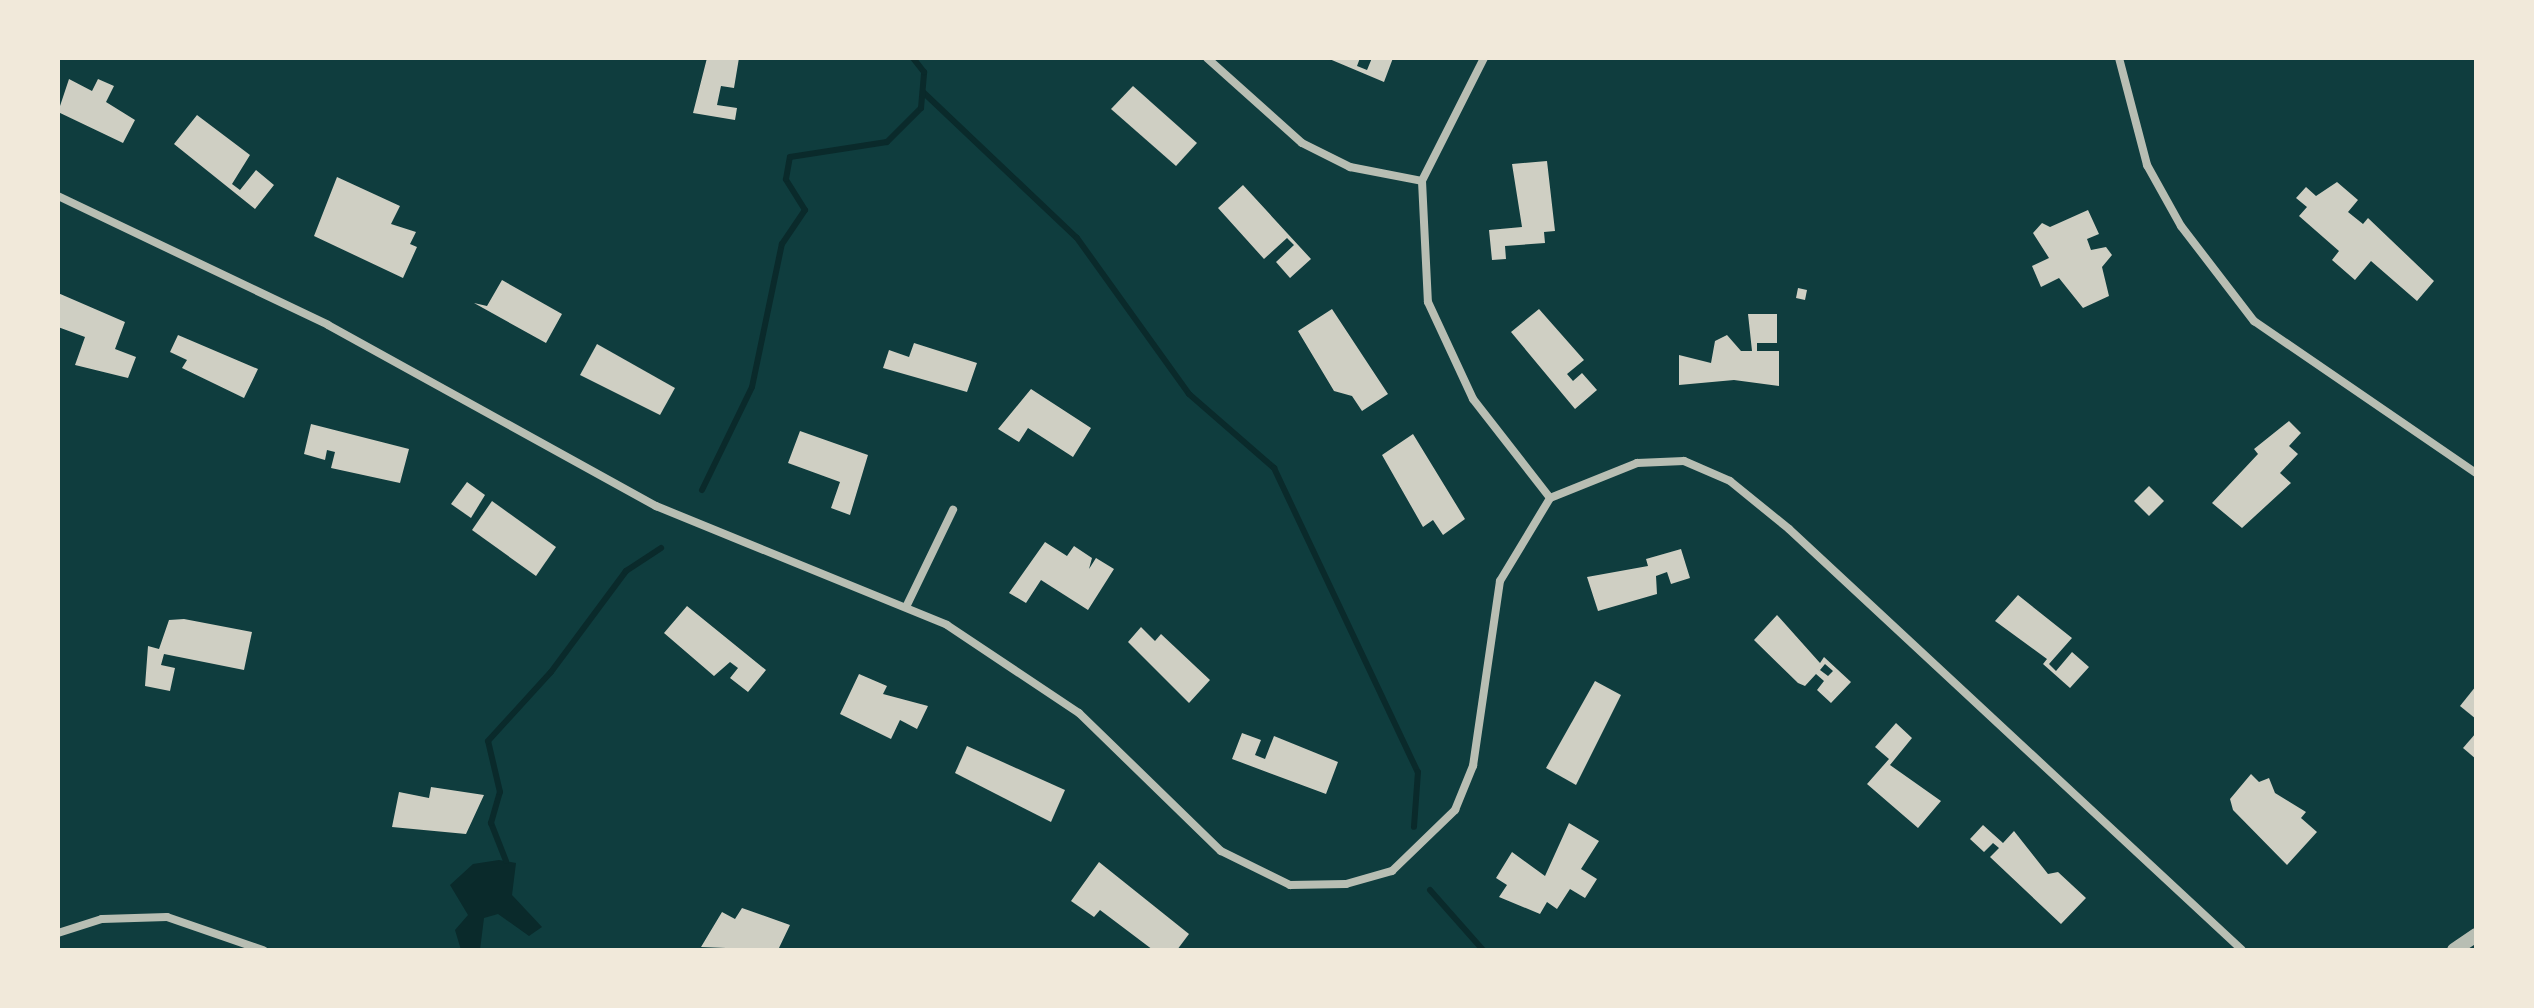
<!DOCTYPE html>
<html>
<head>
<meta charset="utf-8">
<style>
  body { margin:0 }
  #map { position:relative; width:2534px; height:1008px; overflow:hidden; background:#0f3d3e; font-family:"Crimson Pro",serif }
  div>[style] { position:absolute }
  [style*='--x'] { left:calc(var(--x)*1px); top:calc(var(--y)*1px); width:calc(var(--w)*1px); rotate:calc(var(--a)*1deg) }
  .water>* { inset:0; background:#0a2a2b }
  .stream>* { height:6px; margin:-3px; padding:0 3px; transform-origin:3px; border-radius:3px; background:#0a2a2b }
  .building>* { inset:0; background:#cfcfc3 }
  .minor>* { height:8px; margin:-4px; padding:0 4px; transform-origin:4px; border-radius:4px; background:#b8beb3 }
  .tertiary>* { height:14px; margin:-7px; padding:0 7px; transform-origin:7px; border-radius:7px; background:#b8beb3 }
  span { translate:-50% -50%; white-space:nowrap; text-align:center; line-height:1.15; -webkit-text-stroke:8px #f1e9da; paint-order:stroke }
  .frame { position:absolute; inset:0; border:60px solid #f1e9da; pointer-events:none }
</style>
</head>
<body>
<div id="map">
  <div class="water">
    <div style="clip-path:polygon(499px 860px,516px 863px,512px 895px,542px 927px,529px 936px,498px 914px,484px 918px,480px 950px,461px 950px,455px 930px,468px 915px,450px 885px,473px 864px)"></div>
  </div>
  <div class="stream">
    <div style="--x:923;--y:92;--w:212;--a:43.5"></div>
    <div style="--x:1077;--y:238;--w:192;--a:54.3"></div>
    <div style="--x:1189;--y:394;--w:113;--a:41"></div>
    <div style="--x:1274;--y:468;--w:336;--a:64.7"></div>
    <div style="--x:1418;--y:772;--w:55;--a:94.2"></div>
    <div style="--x:702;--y:490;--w:114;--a:-64.1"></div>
    <div style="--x:752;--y:387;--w:146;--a:-78.2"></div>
    <div style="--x:782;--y:244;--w:41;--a:-55.9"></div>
    <div style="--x:805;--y:210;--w:36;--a:-122"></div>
    <div style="--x:786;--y:179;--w:22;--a:-80"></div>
    <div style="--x:790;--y:157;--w:98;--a:-8.8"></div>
    <div style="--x:887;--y:142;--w:48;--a:-45"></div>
    <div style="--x:921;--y:108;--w:36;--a:-85"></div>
    <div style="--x:924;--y:72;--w:18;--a:-128"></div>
    <div style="--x:506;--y:861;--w:41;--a:-111.5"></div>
    <div style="--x:491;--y:823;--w:32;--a:-74"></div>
    <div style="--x:500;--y:792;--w:52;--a:-103.2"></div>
    <div style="--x:488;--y:741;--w:93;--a:-47.6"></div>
    <div style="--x:551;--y:672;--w:126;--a:-53.4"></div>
    <div style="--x:626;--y:571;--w:42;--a:-33.3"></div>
    <div style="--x:1430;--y:890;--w:80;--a:48.5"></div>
  </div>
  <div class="building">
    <div style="clip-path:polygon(707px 58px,739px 58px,734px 88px,721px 86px,717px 105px,737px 108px,735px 120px,693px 113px)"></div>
    <div style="clip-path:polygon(1327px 58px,1360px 58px,1357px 66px,1367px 70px,1372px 58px,1393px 58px,1384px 82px)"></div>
    <div style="clip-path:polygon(69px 79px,92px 91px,98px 79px,114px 86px,106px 102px,135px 120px,123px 143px,58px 112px)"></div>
    <div style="clip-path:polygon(1133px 86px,1197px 143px,1176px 166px,1111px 109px)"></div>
    <div style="clip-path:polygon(197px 115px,250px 155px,232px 184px,240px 190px,256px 170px,274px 185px,255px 209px,174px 144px)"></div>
    <div style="clip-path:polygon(1547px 161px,1555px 231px,1544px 232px,1545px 243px,1505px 246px,1506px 259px,1492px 260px,1489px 230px,1522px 227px,1512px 164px)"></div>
    <div style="clip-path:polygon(337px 177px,400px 206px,391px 224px,416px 232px,410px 244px,417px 247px,403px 278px,314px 236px)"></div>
    <div style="clip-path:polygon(2337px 182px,2358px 200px,2348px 212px,2363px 224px,2368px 218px,2434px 281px,2417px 301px,2371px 261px,2355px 280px,2332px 260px,2339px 251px,2299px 216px,2307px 207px,2296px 198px,2306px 187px,2316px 196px)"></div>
    <div style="clip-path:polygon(1243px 185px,1311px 259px,1290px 278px,1276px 262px,1294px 245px,1287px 238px,1264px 259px,1218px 208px)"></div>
    <div style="clip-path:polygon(2088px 210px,2099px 234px,2087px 239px,2091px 250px,2106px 247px,2112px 255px,2102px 267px,2109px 296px,2083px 308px,2059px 278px,2041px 287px,2032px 266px,2049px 258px,2033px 233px,2042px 223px,2050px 227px)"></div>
    <div style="clip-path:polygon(502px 280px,562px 314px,546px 343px,474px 303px,487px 306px)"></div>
    <div style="clip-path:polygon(1798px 288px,1807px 290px,1805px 300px,1796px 298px)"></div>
    <div style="clip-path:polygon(58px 293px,125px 322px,115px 349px,136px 357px,128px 378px,75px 365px,85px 337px,58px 327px)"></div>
    <div style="clip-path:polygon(1332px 309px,1388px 394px,1362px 411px,1352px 396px,1334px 391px,1298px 331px)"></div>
    <div style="clip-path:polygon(1539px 309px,1584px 360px,1567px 374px,1573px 381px,1582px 373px,1597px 390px,1575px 409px,1511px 332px)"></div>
    <div style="clip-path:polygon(1748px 314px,1777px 314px,1777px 343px,1757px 343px,1757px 351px,1779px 351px,1779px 386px,1734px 380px,1679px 385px,1679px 355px,1711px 363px,1715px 341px,1727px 335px,1741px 351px,1752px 351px)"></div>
    <div style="clip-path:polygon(178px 335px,258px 369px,244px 398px,182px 368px,187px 360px,170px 352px)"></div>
    <div style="clip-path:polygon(914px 343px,977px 363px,967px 392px,883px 368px,889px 350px,909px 357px)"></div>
    <div style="clip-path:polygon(597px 344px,675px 388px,660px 415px,580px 375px)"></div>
    <div style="clip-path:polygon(1031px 389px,1091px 428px,1073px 457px,1028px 428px,1019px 442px,998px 429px)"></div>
    <div style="clip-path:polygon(2289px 421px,2301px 433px,2289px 446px,2298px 454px,2280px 473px,2291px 483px,2242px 528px,2212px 503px,2258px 454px,2254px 449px)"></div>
    <div style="clip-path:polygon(311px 424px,409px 449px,400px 483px,331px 468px,335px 452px,327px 450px,325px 460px,304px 454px)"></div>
    <div style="clip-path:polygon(800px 431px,868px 455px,850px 515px,831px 508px,840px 482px,788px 463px)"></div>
    <div style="clip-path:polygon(1413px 434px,1465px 519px,1443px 535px,1433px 520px,1423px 527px,1382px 455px)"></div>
    <div style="clip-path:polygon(467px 482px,485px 495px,471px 518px,451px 504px)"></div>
    <div style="clip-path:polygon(2149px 486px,2164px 501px,2149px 516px,2134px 501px)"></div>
    <div style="clip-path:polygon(492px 501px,556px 547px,536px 576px,472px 530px)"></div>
    <div style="clip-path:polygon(1045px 542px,1067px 556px,1074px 546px,1092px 558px,1089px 569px,1096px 558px,1114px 569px,1088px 610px,1041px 580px,1026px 603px,1009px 593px)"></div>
    <div style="clip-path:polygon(1681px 549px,1690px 578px,1671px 584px,1667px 572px,1656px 576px,1657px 594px,1598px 611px,1587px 577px,1648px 566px,1646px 559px)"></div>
    <div style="clip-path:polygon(2018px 595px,2072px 638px,2049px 664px,2056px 671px,2072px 652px,2089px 667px,2070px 688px,2043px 664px,2047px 659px,1995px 621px)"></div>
    <div style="clip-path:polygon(687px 606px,766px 670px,748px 692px,730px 678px,738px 668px,730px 662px,714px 676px,664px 633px)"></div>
    <div style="clip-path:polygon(evenodd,1777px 615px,1820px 663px,1824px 657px,1851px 682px,1831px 703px,1817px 690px,1824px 681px,1816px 674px,1805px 686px,1798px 683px,1754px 640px,1777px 615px,1825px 664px,1833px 671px,1828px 676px,1820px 670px,1825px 664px)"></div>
    <div style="clip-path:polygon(184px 619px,252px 632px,244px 670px,164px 654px,161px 665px,175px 668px,170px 691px,145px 686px,148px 646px,159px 649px,169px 620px)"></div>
    <div style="clip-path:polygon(1141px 627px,1155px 641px,1161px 634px,1210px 680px,1189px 703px,1128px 642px)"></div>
    <div style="clip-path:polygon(859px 674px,887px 686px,883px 694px,928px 706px,917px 729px,900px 720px,891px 739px,840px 714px)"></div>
    <div style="clip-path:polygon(1595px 681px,1621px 695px,1576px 785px,1546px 768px)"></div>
    <div style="clip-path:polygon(2476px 686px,2476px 719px,2460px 706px)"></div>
    <div style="clip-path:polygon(1896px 723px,1912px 738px,1890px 765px,1941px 801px,1918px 828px,1867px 784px,1889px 759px,1875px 747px)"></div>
    <div style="clip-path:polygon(1242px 733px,1261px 740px,1255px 755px,1265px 759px,1274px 736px,1338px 762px,1326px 794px,1232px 759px)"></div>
    <div style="clip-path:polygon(2476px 733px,2476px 759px,2463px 748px)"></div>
    <div style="clip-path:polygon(967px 746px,1065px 790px,1051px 822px,955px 773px)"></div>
    <div style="clip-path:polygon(2251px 774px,2259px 782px,2269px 778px,2275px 793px,2306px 812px,2301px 818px,2317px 832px,2287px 865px,2233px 810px,2230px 799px)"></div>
    <div style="clip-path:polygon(431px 787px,484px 795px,466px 834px,392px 827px,399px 792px,429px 798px)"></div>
    <div style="clip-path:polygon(1569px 823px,1599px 841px,1581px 869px,1597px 879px,1585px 898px,1570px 889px,1557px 909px,1547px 902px,1540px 914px,1499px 897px,1507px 885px,1496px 878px,1512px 852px,1545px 876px)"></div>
    <div style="clip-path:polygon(1983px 825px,2003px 843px,2014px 831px,2048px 874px,2058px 872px,2086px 898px,2061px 924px,1990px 857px,1999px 848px,1993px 843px,1984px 852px,1970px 839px)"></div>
    <div style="clip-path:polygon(1099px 862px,1189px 934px,1177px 950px,1153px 950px,1100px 910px,1094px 917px,1071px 901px)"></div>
    <div style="clip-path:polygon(742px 908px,790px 925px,778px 950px,701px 947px,722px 912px,735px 919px)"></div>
  </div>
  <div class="minor">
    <div style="--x:1207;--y:58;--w:127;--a:41.8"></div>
    <div style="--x:1302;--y:143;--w:54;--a:26.6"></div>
    <div style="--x:1350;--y:167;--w:73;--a:11"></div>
    <div style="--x:1484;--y:58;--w:138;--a:116.8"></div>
    <div style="--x:1422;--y:181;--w:121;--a:87.2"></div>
    <div style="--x:1428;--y:302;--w:107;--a:65.1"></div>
    <div style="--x:1473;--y:399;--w:125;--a:52.1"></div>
    <div style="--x:2119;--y:58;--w:111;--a:75.3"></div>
    <div style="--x:2147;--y:165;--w:70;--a:60.9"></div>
    <div style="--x:2181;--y:226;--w:120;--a:52.5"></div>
    <div style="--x:2254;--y:321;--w:269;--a:34.4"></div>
    <div style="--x:58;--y:196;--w:299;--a:25.5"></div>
    <div style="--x:328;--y:325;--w:375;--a:28.9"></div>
    <div style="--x:656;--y:506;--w:314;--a:22.2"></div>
    <div style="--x:947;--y:625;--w:159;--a:33.7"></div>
    <div style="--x:1079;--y:713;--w:198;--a:44.2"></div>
    <div style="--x:1221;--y:851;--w:77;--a:26.2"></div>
    <div style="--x:1290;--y:885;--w:56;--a:-1"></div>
    <div style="--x:1346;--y:884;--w:48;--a:-15.8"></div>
    <div style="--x:1392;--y:871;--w:88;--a:-44.1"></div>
    <div style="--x:1455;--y:810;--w:48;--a:-67.8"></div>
    <div style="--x:1473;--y:766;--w:187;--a:-81.7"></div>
    <div style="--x:1500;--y:581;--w:97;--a:-58.9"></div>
    <div style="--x:1550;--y:498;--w:94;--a:-21.9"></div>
    <div style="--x:1637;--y:463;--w:47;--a:-2.4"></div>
    <div style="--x:1684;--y:461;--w:50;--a:23.5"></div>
    <div style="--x:1730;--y:481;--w:76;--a:39.1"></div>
    <div style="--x:1789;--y:529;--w:618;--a:42.9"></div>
    <div style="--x:907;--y:605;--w:106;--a:-64.2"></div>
    <div style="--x:58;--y:933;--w:46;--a:-17.7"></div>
    <div style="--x:102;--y:919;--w:65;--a:-1.8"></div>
    <div style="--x:167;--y:917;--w:102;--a:19"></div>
  </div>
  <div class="tertiary">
    <div style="--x:2454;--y:950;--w:27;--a:-34"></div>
  </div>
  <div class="frame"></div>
</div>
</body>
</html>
